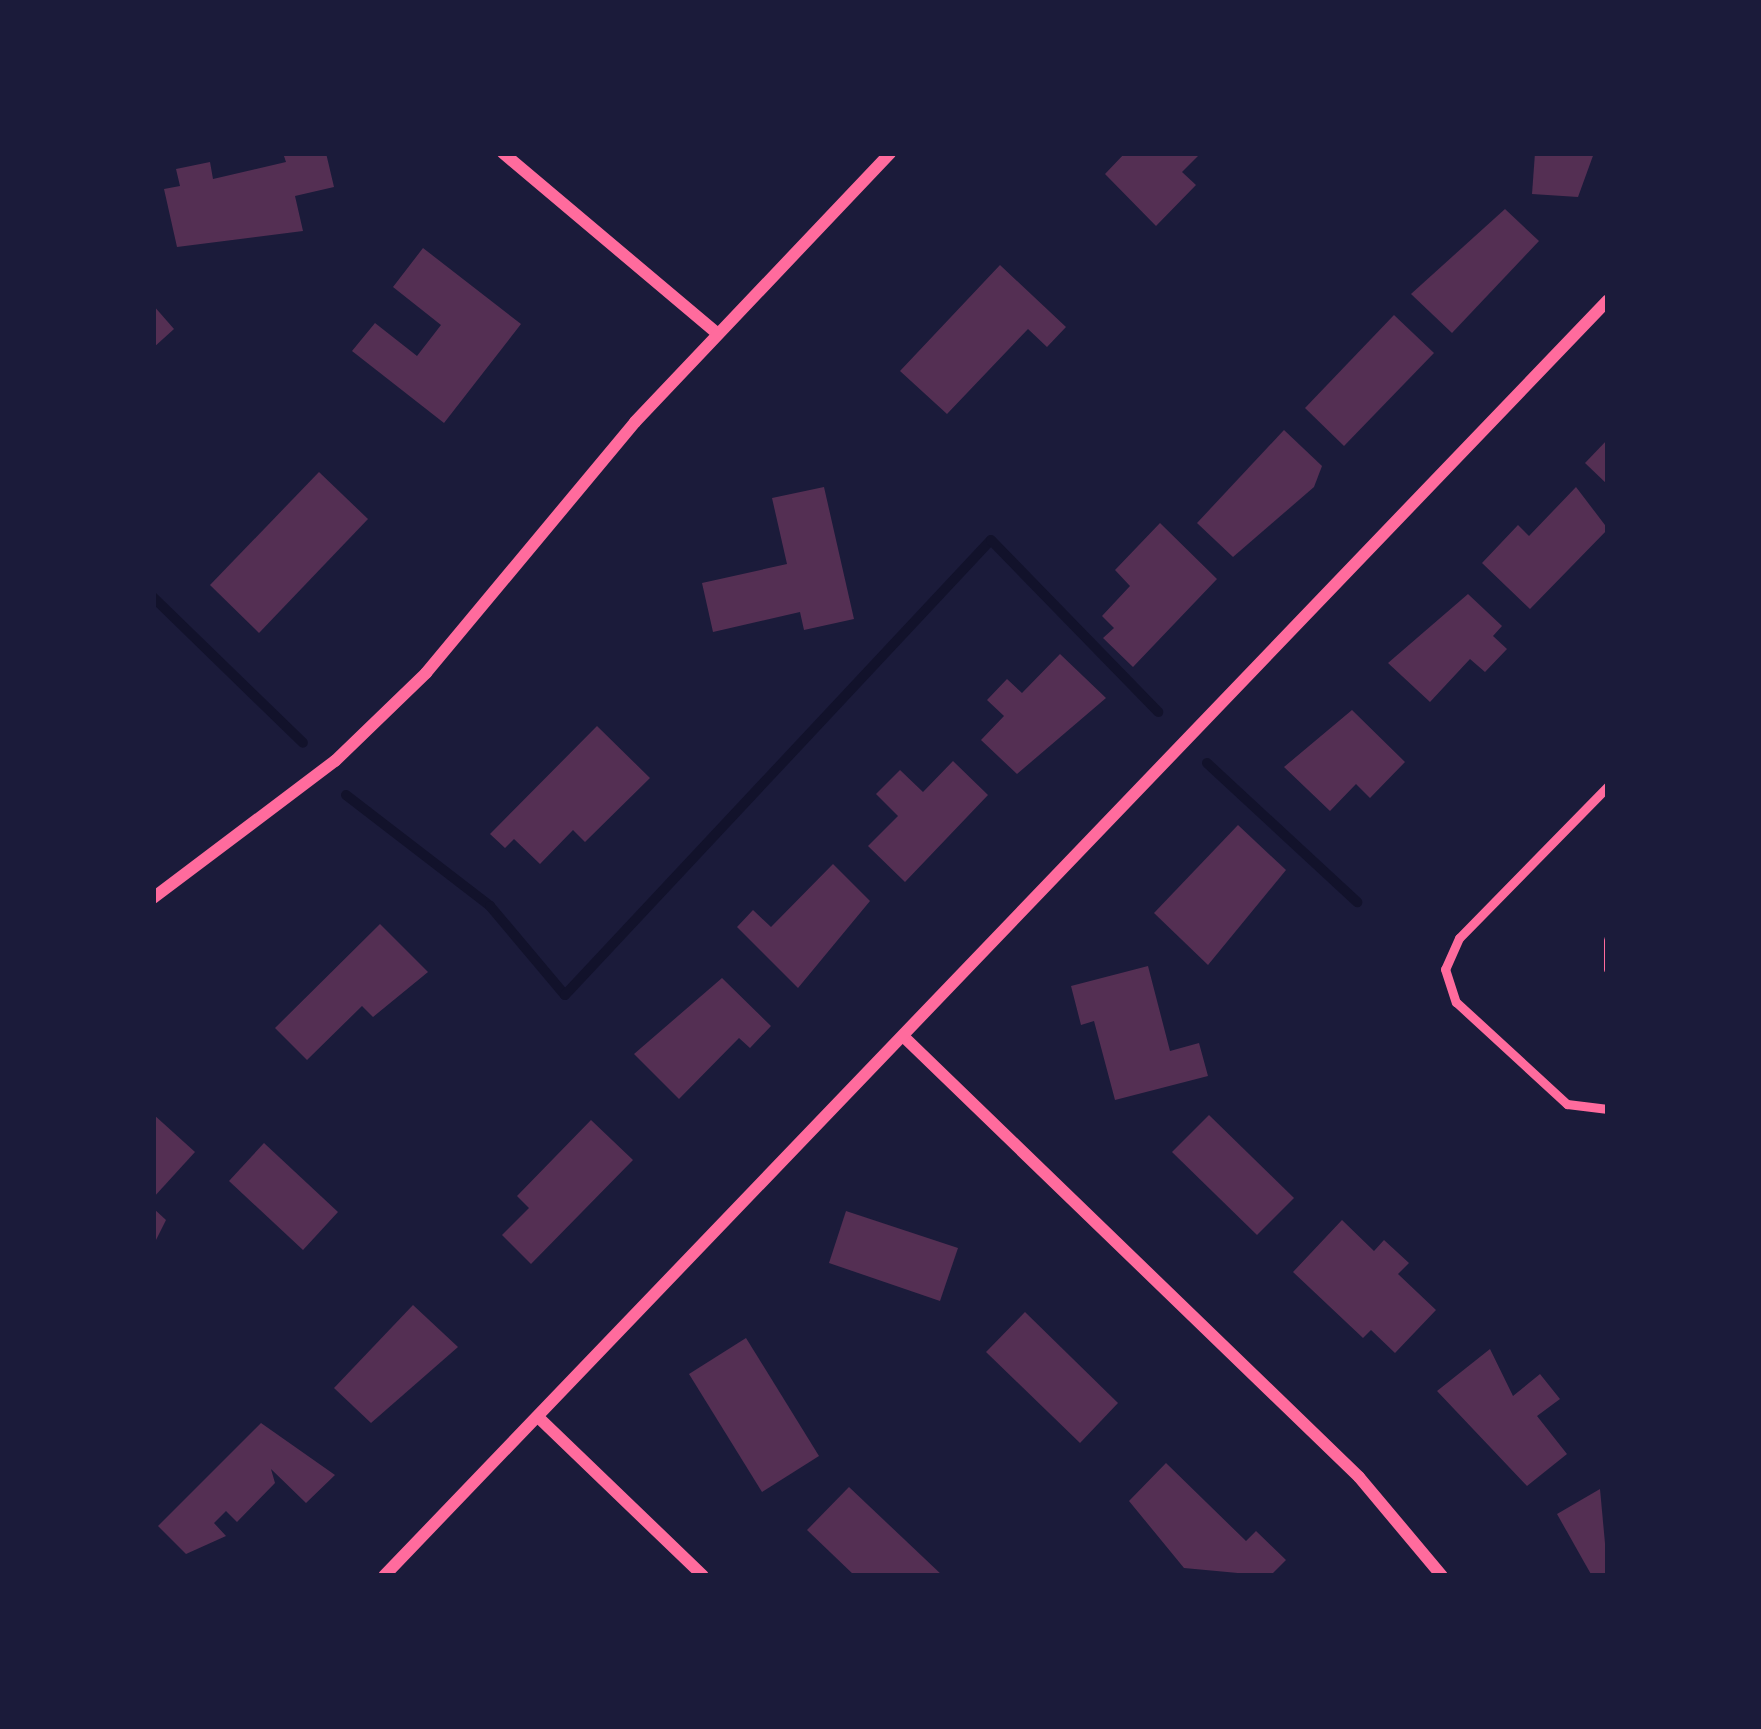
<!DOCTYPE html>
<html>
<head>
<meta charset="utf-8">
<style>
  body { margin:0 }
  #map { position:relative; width:1761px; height:1729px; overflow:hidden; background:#1b1b3a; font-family:"Fira Sans Condensed",sans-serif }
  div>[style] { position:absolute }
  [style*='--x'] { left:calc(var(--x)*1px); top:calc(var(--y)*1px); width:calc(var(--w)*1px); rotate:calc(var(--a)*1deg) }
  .stream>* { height:10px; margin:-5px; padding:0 5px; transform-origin:5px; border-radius:5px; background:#12122b }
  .building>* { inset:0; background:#542f53 }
  .service>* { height:9px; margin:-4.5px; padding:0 4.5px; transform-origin:4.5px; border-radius:4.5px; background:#ff6b9d }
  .minor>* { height:12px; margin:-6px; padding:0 6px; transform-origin:6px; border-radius:6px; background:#ff6b9d }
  span { translate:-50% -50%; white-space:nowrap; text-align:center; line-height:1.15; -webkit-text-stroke:9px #1b1b3a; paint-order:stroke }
  .frame { position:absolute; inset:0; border:156px solid #1b1b3a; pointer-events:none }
</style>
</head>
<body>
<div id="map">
  <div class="stream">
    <div style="--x:153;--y:597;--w:209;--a:44.2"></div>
    <div style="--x:1207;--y:763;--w:205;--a:42.8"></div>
    <div style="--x:346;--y:795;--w:182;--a:37.6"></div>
    <div style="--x:490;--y:906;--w:116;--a:49.9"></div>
    <div style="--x:565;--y:995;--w:623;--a:-46.89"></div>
    <div style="--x:991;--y:540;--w:240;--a:45.8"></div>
  </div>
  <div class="building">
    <div style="clip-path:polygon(283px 153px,326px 153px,334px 187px,295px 196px,303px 231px,177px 247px,164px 189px,180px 186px,176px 169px,210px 162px,213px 179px,286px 162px)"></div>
    <div style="clip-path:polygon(1125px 153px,1201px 153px,1182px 172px,1196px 185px,1156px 226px,1105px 174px)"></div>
    <div style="clip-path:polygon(1535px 153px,1594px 153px,1578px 197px,1532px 194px)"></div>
    <div style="clip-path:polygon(1505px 209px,1539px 241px,1452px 333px,1411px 294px)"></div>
    <div style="clip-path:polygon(423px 248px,521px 324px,444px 423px,352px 351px,375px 323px,417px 356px,441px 325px,393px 287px)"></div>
    <div style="clip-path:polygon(1000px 265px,1066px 327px,1047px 347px,1028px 329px,947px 414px,900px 371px)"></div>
    <div style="clip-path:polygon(153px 305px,174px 329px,153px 348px)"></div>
    <div style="clip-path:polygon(1394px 315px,1434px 353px,1344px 446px,1305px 408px)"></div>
    <div style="clip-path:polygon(1284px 430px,1322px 466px,1314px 487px,1233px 557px,1197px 523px)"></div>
    <div style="clip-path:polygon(1608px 439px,1608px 485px,1585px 463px)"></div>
    <div style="clip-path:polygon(319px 472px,368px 519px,259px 633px,210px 585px)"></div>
    <div style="clip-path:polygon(824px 487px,854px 619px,804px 630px,800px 612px,713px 632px,702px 583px,787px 564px,772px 498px)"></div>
    <div style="clip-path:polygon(1576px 487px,1608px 529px,1530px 609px,1482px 563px,1518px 525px,1529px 536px)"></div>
    <div style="clip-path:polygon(1160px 523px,1217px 579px,1133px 667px,1103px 638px,1114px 628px,1102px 616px,1130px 586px,1115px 570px)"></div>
    <div style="clip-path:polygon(1468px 594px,1502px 626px,1493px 636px,1507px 649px,1485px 672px,1470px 659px,1430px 702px,1388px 663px)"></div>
    <div style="clip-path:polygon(1060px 654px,1106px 698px,1017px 774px,981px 740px,1004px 716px,987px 700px,1007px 679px,1022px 693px)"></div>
    <div style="clip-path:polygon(1352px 710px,1405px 762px,1370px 798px,1356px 784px,1330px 811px,1284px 767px)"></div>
    <div style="clip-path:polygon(597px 726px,650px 778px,585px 842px,573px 830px,540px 864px,514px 839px,505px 848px,490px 834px)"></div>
    <div style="clip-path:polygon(953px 761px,988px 795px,905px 882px,868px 846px,898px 816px,876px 794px,900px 770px,923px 792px)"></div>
    <div style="clip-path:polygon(1238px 825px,1286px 870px,1208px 965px,1154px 913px)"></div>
    <div style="clip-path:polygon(833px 864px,870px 901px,798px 988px,737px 927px,753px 910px,771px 927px)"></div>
    <div style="clip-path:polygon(380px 924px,428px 972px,373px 1017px,362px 1006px,307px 1060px,275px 1028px)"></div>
    <div style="clip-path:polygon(1148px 966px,1170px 1051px,1199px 1043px,1208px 1076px,1115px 1100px,1094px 1021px,1081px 1025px,1071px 986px)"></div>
    <div style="clip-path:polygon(722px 978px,771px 1026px,750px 1048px,739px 1038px,679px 1099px,634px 1054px)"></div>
    <div style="clip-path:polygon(153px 1114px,195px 1152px,153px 1198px)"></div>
    <div style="clip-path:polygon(1209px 1115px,1294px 1198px,1257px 1235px,1172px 1152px)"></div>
    <div style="clip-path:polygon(591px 1120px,633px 1160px,531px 1264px,502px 1235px,529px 1208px,517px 1196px)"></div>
    <div style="clip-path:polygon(264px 1143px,338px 1212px,303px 1250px,229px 1181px)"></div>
    <div style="clip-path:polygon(153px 1208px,166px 1220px,155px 1242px,153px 1242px)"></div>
    <div style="clip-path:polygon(846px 1211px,958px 1248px,940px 1301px,829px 1263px)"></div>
    <div style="clip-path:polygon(1342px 1220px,1374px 1251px,1384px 1240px,1409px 1263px,1398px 1274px,1436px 1310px,1395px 1353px,1371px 1330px,1363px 1338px,1293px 1272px)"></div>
    <div style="clip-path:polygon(413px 1305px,458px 1347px,371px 1423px,334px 1388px)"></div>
    <div style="clip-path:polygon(1025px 1312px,1118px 1403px,1080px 1443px,986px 1352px)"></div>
    <div style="clip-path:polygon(746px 1338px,819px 1456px,762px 1492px,689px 1374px)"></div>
    <div style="clip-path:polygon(1490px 1349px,1513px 1396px,1540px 1374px,1560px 1399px,1537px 1416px,1567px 1454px,1527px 1486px,1437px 1391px)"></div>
    <div style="clip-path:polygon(261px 1423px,335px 1475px,306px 1503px,271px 1469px,275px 1483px,237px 1522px,226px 1511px,214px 1523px,226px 1536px,186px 1554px,158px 1526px)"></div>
    <div style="clip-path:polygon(1166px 1463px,1246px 1541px,1256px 1531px,1286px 1560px,1270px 1576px,1184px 1568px,1129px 1501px)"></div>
    <div style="clip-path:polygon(849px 1487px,943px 1576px,855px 1576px,807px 1530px)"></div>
    <div style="clip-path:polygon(1600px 1489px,1608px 1576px,1592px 1576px,1557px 1514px)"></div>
  </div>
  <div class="service">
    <div style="--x:1608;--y:786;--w:213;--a:134.4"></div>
    <div style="--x:1459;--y:938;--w:34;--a:114"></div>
    <div style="--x:1445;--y:969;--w:35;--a:72"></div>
    <div style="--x:1456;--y:1002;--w:151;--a:42.6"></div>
    <div style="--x:1567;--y:1104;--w:41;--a:7"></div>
    <div style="--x:1608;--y:940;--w:29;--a:90"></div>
  </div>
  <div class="minor">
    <div style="--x:503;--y:153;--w:280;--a:40.1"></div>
    <div style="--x:153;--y:898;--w:228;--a:-37"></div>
    <div style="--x:335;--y:761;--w:127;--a:-44"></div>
    <div style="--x:426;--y:673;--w:327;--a:-50.2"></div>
    <div style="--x:635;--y:422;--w:371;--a:-46.5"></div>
    <div style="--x:904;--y:1037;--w:633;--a:44.04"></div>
    <div style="--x:1359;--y:1477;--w:129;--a:50"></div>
    <div style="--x:538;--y:1417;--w:229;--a:43.9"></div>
    <div style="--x:384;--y:1576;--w:1768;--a:-46.19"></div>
  </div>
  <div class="frame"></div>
</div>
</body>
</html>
